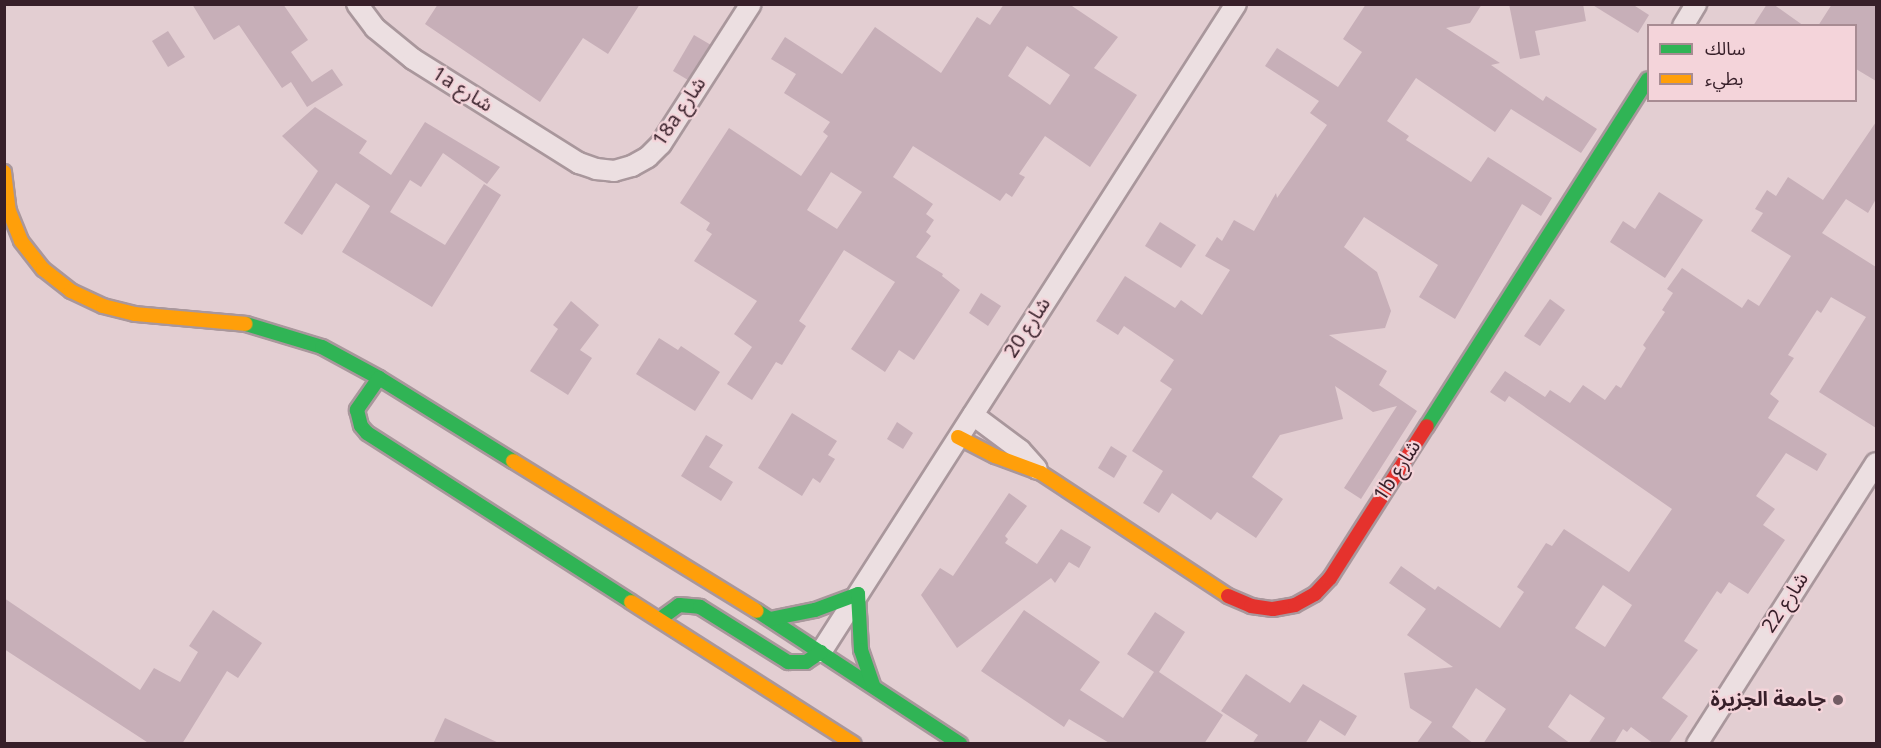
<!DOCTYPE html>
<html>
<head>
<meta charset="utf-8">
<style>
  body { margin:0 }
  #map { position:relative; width:1881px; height:748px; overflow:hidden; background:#e3ced2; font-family:Georgia,"Noto Sans Arabic",serif }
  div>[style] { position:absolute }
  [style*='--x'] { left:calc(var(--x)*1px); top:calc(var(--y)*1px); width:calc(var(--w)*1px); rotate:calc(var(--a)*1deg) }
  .building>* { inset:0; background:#c7afb8 }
  .roads { filter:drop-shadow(2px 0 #a9979c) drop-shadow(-2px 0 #a9979c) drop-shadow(0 2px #a9979c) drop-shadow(0 -2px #a9979c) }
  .street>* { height:20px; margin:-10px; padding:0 10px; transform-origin:10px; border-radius:10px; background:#ecdfe1 }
  .fast>* { height:14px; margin:-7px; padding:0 7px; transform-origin:7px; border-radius:7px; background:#30b455 }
  .slow>* { height:14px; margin:-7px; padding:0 7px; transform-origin:7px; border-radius:7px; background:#ff9f0a }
  .jam>* { height:14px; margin:-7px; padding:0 7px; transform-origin:7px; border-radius:7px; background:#e5322d }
  .dots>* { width:16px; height:16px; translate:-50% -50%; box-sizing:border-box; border:3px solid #f4d4da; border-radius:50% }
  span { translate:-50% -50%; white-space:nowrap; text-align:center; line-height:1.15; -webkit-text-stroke:4.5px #f4d4da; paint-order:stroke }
  .street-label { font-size:20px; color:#371f29 }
  .poi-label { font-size:20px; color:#371f29; font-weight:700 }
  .right { translate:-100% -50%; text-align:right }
  .frame { position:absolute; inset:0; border:6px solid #371f29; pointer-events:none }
  .legend { position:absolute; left:1647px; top:24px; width:210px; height:78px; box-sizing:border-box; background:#f4d4da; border:2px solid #a88c93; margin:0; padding:8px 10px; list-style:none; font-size:18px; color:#371f29 }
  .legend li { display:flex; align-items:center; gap:12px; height:30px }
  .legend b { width:30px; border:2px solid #a88c93 }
</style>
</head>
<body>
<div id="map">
  <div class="building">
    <div style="clip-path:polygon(192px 4px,283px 4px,308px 40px,291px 52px,312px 82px,332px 69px,343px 85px,307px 107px,291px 82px,282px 88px,239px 25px,214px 40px)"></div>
    <div style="clip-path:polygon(438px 4px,640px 4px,608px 54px,583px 38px,540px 102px,425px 24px)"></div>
    <div style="clip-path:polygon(evenodd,1004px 4px,1069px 4px,1118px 37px,1094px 68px,1137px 95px,1090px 167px,1045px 136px,1019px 174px,1025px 177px,1012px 197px,1006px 193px,1000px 201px,913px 146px,893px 177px,933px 204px,926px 214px,934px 220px,926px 232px,931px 236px,916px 257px,943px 274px,942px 276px,960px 290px,914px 360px,899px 350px,885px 372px,851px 349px,895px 282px,844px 250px,799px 321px,806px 326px,782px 365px,776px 362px,752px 400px,727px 384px,752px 347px,734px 334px,757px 301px,694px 261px,712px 234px,706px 230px,710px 223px,680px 203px,729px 128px,801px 176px,828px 136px,823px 132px,830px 122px,784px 93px,796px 74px,771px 59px,785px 37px,842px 74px,875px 27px,941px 73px,977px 17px,990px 25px,1004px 4px,1027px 46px,1070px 75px,1050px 105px,1008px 76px,1027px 46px,1004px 4px,831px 172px,862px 192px,837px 229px,807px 210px,831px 172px)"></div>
    <div style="clip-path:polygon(1366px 4px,1482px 4px,1470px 23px,1446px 28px,1500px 63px,1491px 65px,1543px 101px,1546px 96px,1597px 129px,1581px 153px,1511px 109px,1495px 132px,1416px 78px,1387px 121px,1409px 136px,1406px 140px,1471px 182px,1488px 157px,1552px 198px,1541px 216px,1522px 204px,1455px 319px,1419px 297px,1438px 265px,1364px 217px,1344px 247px,1377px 272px,1391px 311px,1385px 328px,1329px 335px,1387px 371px,1379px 385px,1417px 411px,1361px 499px,1344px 488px,1397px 406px,1373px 412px,1335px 386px,1343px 419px,1280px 435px,1252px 477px,1283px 499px,1256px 538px,1217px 512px,1211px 520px,1172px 493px,1159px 513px,1143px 503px,1163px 471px,1132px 451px,1172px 389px,1160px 381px,1174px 360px,1124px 326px,1118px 335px,1096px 321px,1125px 276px,1175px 308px,1181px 300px,1202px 315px,1230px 270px,1205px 256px,1217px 237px,1222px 241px,1234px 220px,1254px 231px,1276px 193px,1277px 198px,1327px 125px,1310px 113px,1319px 101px,1265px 66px,1277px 48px,1338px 87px,1362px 52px,1343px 39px)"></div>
    <div style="clip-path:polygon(1509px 4px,1583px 4px,1586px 21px,1535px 31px,1540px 55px,1520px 59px)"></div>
    <div style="clip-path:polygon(1591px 4px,1632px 4px,1649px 15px,1638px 33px)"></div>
    <div style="clip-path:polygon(1767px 4px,1773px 4px,1804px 26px,1753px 26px)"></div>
    <div style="clip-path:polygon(1832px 4px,1876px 4px,1876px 81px,1856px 69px,1856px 26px,1818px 26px)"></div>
    <div style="clip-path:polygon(168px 31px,185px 57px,168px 67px,152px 41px)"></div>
    <div style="clip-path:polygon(694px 35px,711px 45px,688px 80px,673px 71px)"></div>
    <div style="clip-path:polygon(315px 107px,367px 141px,359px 153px,391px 175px,425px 122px,500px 167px,487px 184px,443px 153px,421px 187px,410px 180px,390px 212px,445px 245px,484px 184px,501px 195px,432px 307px,342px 252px,370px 206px,336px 183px,302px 235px,284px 223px,318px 171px,282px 136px)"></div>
    <div style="clip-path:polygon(evenodd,1876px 122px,1876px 199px,1868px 213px,1846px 199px,1822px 233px,1876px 267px,1876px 428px,1819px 392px,1866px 317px,1831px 297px,1821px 313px,1817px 310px,1788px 355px,1794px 358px,1770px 394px,1779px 401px,1768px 418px,1827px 454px,1817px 471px,1786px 453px,1756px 496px,1775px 509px,1763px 525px,1785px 540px,1748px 594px,1729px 582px,1721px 594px,1717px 591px,1684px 641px,1698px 650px,1662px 698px,1688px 716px,1668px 744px,1654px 744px,1631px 727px,1627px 732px,1623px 729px,1614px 744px,1588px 744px,1605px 718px,1570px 694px,1548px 727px,1571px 744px,1483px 744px,1506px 709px,1476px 688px,1452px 727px,1474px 744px,1416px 744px,1432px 722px,1410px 708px,1404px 673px,1453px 667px,1407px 635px,1426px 609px,1389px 583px,1401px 566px,1435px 590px,1438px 586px,1500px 628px,1524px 592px,1517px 587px,1546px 543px,1552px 546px,1564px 529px,1629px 572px,1672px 509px,1509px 396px,1505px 402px,1490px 392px,1505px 371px,1545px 397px,1550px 390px,1570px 403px,1583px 385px,1605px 400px,1616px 385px,1621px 388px,1646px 348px,1643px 345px,1665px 312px,1662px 310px,1673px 293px,1667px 289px,1682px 268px,1742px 308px,1748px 299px,1759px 306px,1791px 256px,1751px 231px,1763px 213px,1755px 209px,1767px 190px,1776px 196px,1788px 177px,1823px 200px,1876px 122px,1603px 585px,1632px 605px,1605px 647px,1575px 628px,1603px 585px)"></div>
    <div style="clip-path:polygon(1659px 192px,1703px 220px,1665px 278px,1610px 242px,1623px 221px,1635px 229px)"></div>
    <div style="clip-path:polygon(1160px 222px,1196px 245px,1181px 268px,1145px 246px)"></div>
    <div style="clip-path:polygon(981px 293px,1001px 306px,988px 326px,969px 313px)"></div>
    <div style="clip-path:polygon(1550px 299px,1565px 310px,1540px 346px,1524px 336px)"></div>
    <div style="clip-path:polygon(571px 301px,599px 325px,580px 350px,592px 358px,568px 395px,530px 371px,558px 329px,553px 325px)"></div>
    <div style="clip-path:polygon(659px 338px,678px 350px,681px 346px,720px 372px,695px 411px,636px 374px)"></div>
    <div style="clip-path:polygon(792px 413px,837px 441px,828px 455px,835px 459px,820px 483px,813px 478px,802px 496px,758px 468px)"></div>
    <div style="clip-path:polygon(897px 422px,913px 433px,903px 449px,887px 439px)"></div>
    <div style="clip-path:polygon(706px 435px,723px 445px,709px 467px,733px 482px,721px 501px,681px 476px)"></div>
    <div style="clip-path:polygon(1111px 446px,1127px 456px,1114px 478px,1098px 468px)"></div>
    <div style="clip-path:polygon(1009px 493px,1027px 506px,1005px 536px,1008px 539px,1005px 543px,1037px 564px,1061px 529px,1091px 547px,1079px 568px,1069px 562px,1055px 583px,1051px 578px,957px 648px,921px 595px,940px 568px,953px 576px)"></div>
    <div style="clip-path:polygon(4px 598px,140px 690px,154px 668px,180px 682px,198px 652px,189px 646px,213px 610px,262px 643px,238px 678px,227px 671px,182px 744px,150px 744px,4px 649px)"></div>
    <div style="clip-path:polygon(1024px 610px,1100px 662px,1080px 690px,1123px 718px,1154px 672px,1127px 654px,1155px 612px,1185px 632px,1159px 672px,1223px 715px,1204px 744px,1111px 744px,1069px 719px,1064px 727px,981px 671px)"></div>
    <div style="clip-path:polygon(1246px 674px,1290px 703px,1303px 684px,1357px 716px,1345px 736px,1320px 720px,1305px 744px,1252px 744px,1258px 735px,1221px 711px)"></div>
    <div style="clip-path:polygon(445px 718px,501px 744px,433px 744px)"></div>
  </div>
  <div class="roads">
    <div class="street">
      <div style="--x:357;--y:4;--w:30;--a:53"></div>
      <div style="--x:375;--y:28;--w:49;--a:39.2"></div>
      <div style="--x:413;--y:59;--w:196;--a:32.1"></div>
      <div style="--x:579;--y:163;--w:18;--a:19"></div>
      <div style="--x:596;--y:169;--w:18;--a:6"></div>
      <div style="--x:614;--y:171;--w:19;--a:-16"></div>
      <div style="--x:632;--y:166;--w:18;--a:-29"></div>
      <div style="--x:648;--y:157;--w:18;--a:-45"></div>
      <div style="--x:661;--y:144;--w:166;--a:-57.3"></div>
      <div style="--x:1683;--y:26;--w:26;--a:-59"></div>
      <div style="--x:973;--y:415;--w:59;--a:36.7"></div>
      <div style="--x:1020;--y:450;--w:25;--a:48"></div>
      <div style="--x:821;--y:652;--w:769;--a:-57.36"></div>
      <div style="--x:1697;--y:744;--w:333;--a:-57.5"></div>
    </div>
    <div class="fast">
      <div style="--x:246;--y:324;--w:79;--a:16.8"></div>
      <div style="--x:322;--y:347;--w:65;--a:28.5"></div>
      <div style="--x:379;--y:378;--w:158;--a:31.8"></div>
      <div style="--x:379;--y:378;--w:39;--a:125"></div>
      <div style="--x:357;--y:410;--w:16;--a:76"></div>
      <div style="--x:361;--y:426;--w:9;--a:49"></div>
      <div style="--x:367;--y:433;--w:313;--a:32.6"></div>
      <div style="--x:1427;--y:426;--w:411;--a:-57.5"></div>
      <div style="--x:757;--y:611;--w:243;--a:33.2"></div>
      <div style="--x:660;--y:619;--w:24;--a:-36"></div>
      <div style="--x:679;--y:605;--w:21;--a:5"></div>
      <div style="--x:700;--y:607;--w:104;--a:32"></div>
      <div style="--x:788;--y:662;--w:18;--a:0"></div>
      <div style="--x:806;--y:662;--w:18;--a:-34"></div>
      <div style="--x:770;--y:619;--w:46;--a:-11.3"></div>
      <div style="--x:815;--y:610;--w:46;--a:-20.4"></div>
      <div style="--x:858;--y:594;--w:56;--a:86.9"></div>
      <div style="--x:861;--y:650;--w:37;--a:71"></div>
    </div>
    <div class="slow">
      <div style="--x:4;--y:172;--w:39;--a:83"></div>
      <div style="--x:9;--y:211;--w:32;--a:68"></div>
      <div style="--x:21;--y:241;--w:36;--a:52"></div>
      <div style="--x:43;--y:269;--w:36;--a:38"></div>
      <div style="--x:71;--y:291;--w:35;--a:25"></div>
      <div style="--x:103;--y:306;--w:33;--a:14"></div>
      <div style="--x:135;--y:314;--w:111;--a:5.1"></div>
      <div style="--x:958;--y:437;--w:42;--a:27.2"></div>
      <div style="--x:995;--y:456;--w:49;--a:20.3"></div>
      <div style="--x:1041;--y:473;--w:224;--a:33.3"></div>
      <div style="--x:513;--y:461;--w:286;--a:31.6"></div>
      <div style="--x:631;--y:602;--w:264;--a:32.5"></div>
    </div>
    <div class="jam">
      <div style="--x:1228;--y:596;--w:25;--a:23"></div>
      <div style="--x:1251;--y:606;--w:22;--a:8"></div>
      <div style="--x:1273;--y:609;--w:22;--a:-10"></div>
      <div style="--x:1295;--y:605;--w:23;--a:-29"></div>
      <div style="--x:1315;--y:594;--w:22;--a:-47"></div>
      <div style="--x:1330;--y:578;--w:180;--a:-57.5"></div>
    </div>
  </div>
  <div class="dots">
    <div style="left:1838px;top:700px;background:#735c64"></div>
  </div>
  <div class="street-label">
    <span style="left:462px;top:90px;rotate:32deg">1a شارع</span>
    <span style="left:680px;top:112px;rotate:-56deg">18a شارع</span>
    <span style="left:1028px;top:328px;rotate:-57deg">شارع 20</span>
    <span style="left:1398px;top:471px;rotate:-57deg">1b شارع</span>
    <span style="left:1786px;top:603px;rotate:-57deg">شارع 22</span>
  </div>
  <div class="poi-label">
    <span class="right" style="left:1826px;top:700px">جامعة الجزيرة</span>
  </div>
  <div class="frame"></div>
  <ul class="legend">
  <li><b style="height:8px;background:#30b455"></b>سالك</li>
  <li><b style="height:8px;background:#ff9f0a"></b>بطيء</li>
  </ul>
</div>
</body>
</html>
